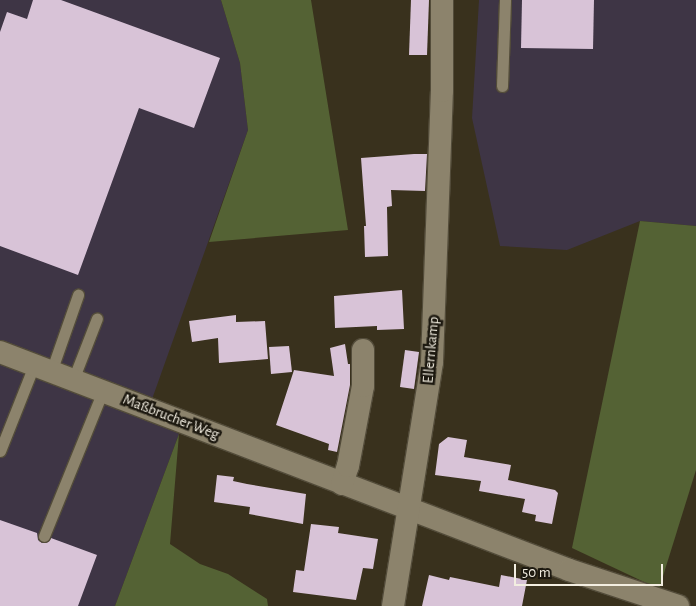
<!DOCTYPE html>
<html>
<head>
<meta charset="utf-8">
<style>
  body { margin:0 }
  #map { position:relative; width:696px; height:606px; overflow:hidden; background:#39311d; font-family:"Alegreya Sans",sans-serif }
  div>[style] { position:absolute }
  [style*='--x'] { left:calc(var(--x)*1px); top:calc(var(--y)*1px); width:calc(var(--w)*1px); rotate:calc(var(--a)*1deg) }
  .industrial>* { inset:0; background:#3e3545 }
  .green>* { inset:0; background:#546234 }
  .building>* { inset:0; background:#d8c3d7 }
  .roads { filter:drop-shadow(1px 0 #534c3a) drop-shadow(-1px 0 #534c3a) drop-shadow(0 1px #534c3a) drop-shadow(0 -1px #534c3a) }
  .service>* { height:11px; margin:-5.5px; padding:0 5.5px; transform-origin:5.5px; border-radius:5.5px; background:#8c836c }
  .minor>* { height:22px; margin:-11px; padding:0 11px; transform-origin:11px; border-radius:11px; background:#8c836c }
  span { translate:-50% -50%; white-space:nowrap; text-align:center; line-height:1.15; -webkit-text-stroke:5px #1d1910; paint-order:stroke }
  .street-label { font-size:15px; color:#f3eee1 }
  .scale { position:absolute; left:514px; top:564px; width:149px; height:22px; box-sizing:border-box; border:2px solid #f3eee1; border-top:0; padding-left:6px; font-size:15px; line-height:18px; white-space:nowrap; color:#f3eee1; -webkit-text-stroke:4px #1d1910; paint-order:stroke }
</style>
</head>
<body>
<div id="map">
  <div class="industrial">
    <div style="clip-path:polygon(0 0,221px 0,240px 63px,248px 130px,146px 416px,179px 434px,115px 606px,0 606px)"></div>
    <div style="clip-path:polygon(479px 0,696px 0,696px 226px,640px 221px,567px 250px,500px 246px,472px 118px)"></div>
  </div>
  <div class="green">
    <div style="clip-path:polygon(221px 0,311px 0,348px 230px,209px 242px,248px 130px,240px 63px)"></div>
    <div style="clip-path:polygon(640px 221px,696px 226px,696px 470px,659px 589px,572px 548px)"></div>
    <div style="clip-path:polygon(179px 434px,170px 544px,200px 564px,228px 574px,267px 599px,268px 606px,115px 606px)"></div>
  </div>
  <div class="building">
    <div style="clip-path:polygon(33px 0,61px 0,220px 58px,194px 128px,139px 108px,78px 275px,0 246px,0 32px,7px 12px,27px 19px)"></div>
    <div style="clip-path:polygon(411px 0,429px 0,427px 55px,409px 55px)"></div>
    <div style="clip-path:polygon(522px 0,594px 0,593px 49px,521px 48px)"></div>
    <div style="clip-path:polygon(414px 154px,427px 154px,425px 191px,391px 190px,392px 206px,387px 207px,388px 256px,365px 257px,364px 226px,366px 226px,361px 158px)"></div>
    <div style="clip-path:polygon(402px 290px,404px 329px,377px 330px,377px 326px,335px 328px,334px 296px)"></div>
    <div style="clip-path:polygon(236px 315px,236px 322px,265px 321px,268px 359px,219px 363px,218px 338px,192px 342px,189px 321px)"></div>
    <div style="clip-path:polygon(345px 344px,348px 364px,350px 364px,350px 385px,337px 452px,328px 450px,329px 444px,276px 425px,294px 370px,334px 376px,330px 348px)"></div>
    <div style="clip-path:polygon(289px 346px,292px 372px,271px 374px,269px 347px)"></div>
    <div style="clip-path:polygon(405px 350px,419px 352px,414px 389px,400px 387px)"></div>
    <div style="clip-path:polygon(448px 437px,467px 440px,464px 457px,511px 465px,508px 480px,555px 490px,558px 493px,552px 524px,535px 521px,536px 515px,522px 512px,525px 499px,479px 491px,481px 481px,435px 475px,439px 444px)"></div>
    <div style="clip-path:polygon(217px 475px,234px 477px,233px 481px,247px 484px,306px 494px,303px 524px,249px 514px,250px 507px,214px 502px)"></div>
    <div style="clip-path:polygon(0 520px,37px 533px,38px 540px,42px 543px,48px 542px,51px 538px,97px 555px,78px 606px,0 606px)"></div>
    <div style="clip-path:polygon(311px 524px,339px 527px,338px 533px,378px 539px,373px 569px,363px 568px,356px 600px,293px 592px,296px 570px,304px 571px)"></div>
    <div style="clip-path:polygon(429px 575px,449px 580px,450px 577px,499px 587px,501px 575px,527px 580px,522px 606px,422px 606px)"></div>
  </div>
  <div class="roads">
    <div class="service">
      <div style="--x:502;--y:86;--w:86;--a:-88"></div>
      <div style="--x:51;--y:372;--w:82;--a:-70.7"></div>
      <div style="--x:73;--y:380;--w:66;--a:-68.8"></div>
      <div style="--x:0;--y:451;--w:92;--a:-68.4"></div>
      <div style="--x:44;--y:536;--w:157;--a:-67.9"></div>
    </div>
    <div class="minor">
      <div style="--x:0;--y:352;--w:609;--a:20.96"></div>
      <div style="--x:569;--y:570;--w:115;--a:18.3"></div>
      <div style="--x:342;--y:484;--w:19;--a:-72"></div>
      <div style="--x:348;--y:466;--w:81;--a:-79.4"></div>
      <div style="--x:363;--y:386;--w:36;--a:-90"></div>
      <div style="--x:393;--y:606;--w:247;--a:-80.9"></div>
      <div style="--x:432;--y:362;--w:271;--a:-87.9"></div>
      <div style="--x:442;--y:91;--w:91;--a:-90"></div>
    </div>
  </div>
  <div class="street-label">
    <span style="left:431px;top:350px;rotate:-85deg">Ellernkamp</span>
    <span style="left:171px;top:417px;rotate:21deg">Maßbrucher Weg</span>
  </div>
  <div class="scale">50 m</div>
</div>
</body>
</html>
